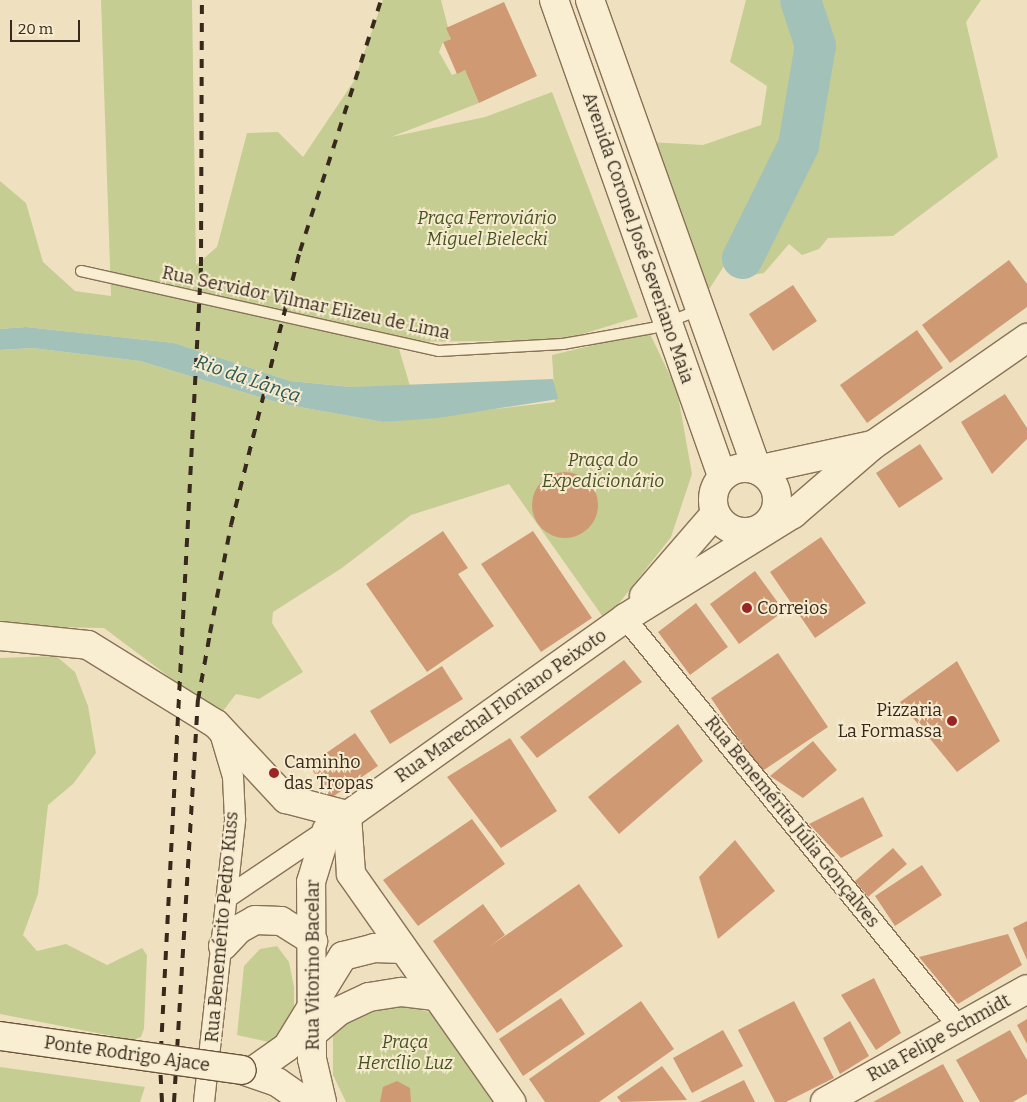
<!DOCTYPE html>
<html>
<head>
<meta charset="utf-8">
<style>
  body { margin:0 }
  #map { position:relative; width:1027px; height:1102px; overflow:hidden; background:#efe1bf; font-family:Bitter,serif }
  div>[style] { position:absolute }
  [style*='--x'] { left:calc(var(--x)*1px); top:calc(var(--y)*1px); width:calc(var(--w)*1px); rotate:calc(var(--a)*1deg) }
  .green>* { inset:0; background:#c6cd93 }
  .water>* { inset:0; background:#a2c1b8 }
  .river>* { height:41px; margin:-20.5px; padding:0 20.5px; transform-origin:20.5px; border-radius:20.5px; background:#a2c1b8 }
  .building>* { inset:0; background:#cf9a73 }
  .round { border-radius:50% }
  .roads { filter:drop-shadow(1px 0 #887257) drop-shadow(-1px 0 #887257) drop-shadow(0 1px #887257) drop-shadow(0 -1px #887257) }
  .service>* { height:10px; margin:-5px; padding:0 5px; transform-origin:5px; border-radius:5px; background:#faeed2 }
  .minor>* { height:20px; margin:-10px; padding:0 10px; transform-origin:10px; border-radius:10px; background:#faeed2 }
  .secondary>* { height:28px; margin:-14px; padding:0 14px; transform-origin:14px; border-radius:14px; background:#faeed2 }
  .secondary>.ring { margin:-14px; padding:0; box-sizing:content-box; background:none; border:28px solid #faeed2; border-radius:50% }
  .rail>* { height:4px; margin-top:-2px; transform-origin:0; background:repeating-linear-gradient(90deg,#37291c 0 9px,transparent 0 18px) }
  .bridges { filter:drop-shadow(1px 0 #6a533a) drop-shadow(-1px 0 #6a533a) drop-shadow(0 1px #6a533a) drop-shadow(0 -1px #6a533a) }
  .secondary-bridge>* { height:28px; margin:-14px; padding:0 14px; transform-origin:14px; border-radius:14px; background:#faeed2 }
  .dots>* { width:14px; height:14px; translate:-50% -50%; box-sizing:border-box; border:2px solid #f6ebcf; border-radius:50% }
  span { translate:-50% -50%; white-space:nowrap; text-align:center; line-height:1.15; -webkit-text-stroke:4px #f6ebcf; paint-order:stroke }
  .park-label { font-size:18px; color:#475422; font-style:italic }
  .street-label { font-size:18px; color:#37291c }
  .poi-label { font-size:18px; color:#37291c }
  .left { translate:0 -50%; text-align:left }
  .right { translate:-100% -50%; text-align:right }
  .water-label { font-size:19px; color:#2a5855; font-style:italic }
  .scale { position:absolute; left:10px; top:20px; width:70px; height:22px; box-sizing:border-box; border:2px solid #37291c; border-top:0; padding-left:6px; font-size:15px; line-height:18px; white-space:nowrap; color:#37291c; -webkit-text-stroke:4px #f6ebcf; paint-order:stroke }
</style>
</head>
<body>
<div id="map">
  <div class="green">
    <div style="clip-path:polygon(101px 0,192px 0,196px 265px,217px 247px,247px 133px,278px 132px,303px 157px,354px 81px,383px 0,441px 0,451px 39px,443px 42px,439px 52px,452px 75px,465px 70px,479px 103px,391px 137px,485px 117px,552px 92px,638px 317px,563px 340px,397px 342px,410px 386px,352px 387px,290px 381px,174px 343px,26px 327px,0 329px,0 181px,26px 203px,43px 262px,75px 291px,111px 296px)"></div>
    <div style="clip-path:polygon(746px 0,981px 0,966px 22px,998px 157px,893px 236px,828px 238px,819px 249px,802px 255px,789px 244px,764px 273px,752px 275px,742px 258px,726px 263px,708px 291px,649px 142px,703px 145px,761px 125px,767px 86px,730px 62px)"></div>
    <div style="clip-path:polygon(649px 332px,677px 390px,692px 474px,671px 537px,617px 606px,603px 617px,509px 484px,411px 515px,342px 568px,273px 612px,272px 623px,303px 672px,259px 699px,236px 694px,220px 715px,104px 628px,0 626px,0 350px,32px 348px,140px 361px,283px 404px,383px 422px,555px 402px,552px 355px)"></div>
    <div style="clip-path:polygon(56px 656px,75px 672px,88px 706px,96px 753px,73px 784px,48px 805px,38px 894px,23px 935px,37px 951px,66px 944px,107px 965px,142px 948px,147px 955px,144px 1029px,141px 1037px,133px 1040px,0 1014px,0 658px)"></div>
    <div style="clip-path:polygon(277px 946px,289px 962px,294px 987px,294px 1010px,277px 1044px,237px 1035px,244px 966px,260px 949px)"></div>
    <div style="clip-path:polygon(401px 1003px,437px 1015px,502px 1102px,346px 1102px,333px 1075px,333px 1032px,350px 1020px)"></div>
    <div style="clip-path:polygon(0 1067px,145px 1087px,140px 1102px,0 1102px)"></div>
  </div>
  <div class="water">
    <div style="clip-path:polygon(26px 327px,174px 343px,290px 381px,351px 387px,553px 379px,558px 399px,438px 418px,383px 422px,283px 404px,140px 361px,32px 348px,0 350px,0 329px)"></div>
  </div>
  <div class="river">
    <div style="--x:742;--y:258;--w:126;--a:-63.6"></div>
    <div style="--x:798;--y:145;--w:101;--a:-80.4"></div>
    <div style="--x:815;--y:45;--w:47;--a:-108.4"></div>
  </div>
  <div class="building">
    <div style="clip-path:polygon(504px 2px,537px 76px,479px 103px,465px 70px,457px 74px,443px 42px,451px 39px,446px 28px)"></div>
    <div style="clip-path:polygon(1009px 260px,1027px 284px,1027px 307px,950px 363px,922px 325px)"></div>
    <div style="clip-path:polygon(793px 285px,817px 321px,773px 351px,749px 314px)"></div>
    <div style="clip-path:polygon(917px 330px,943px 368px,867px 423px,840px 385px)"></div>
    <div style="clip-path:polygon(1005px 394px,1027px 428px,1027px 439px,992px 474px,961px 422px)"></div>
    <div style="clip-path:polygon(920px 444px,943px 479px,899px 508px,876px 473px)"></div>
    <div class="round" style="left:532px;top:472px;width:66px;height:66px"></div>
    <div style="clip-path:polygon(443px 531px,468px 568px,458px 574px,494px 626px,427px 672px,366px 584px)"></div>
    <div style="clip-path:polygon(533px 531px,592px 618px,541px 652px,481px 564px)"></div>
    <div style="clip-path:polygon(821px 537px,866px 603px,815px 638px,770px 572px)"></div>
    <div style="clip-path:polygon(755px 571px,784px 611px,739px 644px,710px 604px)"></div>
    <div style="clip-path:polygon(696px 603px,728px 647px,690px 675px,658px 632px)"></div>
    <div style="clip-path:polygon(778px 653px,828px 727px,761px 772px,711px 698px)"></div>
    <div style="clip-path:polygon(624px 660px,642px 682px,537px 758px,520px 737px)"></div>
    <div style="clip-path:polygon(957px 661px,1000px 741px,957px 772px,900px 702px)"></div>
    <div style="clip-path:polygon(442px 666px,463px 699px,390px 744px,370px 711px)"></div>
    <div style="clip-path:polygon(678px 724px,703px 761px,619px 834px,588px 797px)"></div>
    <div style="clip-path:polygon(355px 733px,378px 766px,331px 798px,309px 765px)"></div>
    <div style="clip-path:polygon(510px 738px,557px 811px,501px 848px,447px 777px)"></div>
    <div style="clip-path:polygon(813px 741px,837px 770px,803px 798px,770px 776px)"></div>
    <div style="clip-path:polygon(863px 797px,883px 836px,841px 858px,809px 824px)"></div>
    <div style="clip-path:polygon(472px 819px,505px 864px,418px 926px,383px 880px)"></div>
    <div style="clip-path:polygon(735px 840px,775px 891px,718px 939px,699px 877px)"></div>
    <div style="clip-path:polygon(893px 848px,907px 864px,868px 897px,855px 881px)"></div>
    <div style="clip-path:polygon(922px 865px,942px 895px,895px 926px,875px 896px)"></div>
    <div style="clip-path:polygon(579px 884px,623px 946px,497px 1033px,433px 941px,483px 904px,505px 935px,489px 947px)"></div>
    <div style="clip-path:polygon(1027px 921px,1027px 960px,1013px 928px)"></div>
    <div style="clip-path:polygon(1008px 934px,1022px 965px,958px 1004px,919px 957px)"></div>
    <div style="clip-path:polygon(874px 978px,901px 1033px,876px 1050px,841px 995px)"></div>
    <div style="clip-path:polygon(561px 998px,585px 1034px,523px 1076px,499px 1039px)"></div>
    <div style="clip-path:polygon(641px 1001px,674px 1049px,599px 1102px,545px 1102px,529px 1079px)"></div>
    <div style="clip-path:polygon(794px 1001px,834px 1078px,786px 1102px,775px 1102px,738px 1030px)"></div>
    <div style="clip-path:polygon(1027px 1019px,1027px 1044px,1017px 1025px)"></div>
    <div style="clip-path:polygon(850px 1021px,869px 1056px,840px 1074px,823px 1038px)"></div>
    <div style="clip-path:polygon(723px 1030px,743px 1066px,692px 1093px,673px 1058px)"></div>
    <div style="clip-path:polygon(1010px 1030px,1027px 1060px,1027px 1094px,1013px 1102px,980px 1102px,956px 1060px)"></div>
    <div style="clip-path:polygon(943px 1064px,964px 1102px,873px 1102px)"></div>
    <div style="clip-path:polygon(662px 1066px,687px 1100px,621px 1102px,617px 1097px)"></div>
    <div style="clip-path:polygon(744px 1080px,755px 1102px,699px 1102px)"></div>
    <div style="clip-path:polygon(397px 1081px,410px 1088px,411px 1102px,380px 1102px,383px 1087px)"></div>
  </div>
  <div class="roads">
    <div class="service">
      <div style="--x:81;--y:271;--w:367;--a:12.6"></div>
      <div style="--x:439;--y:351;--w:124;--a:-3.2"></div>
      <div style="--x:563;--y:344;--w:91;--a:-10.1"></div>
      <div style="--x:653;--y:328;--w:49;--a:-21.4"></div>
    </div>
    <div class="minor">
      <div style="--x:625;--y:618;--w:528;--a:50.76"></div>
      <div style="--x:229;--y:896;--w:118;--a:-34"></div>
      <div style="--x:204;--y:1102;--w:285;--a:-83.7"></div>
      <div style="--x:235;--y:819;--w:42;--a:-92.7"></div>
      <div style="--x:233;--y:777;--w:46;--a:-106.5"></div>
    </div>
    <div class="secondary">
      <div style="--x:554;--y:0;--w:505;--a:70.56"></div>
      <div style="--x:590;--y:0;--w:499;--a:70.4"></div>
      <div style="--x:757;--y:470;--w:118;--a:-12.3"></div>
      <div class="ring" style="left:713px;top:468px;width:36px;height:36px"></div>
      <div style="--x:644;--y:596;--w:108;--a:-49.1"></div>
      <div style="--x:0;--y:636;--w:88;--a:5.8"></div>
      <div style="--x:88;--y:645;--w:150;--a:31.7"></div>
      <div style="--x:216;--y:724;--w:103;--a:47"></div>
      <div style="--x:286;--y:799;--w:63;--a:14.7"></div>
      <div style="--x:347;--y:815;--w:59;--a:86.1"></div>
      <div style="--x:351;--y:874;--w:279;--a:54.9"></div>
      <div style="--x:223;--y:946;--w:23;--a:-47"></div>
      <div style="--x:239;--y:929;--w:18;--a:-29"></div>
      <div style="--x:255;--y:920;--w:26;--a:2"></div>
      <div style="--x:281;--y:921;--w:38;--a:32"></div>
      <div style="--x:313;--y:1033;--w:34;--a:-40"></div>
      <div style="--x:339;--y:1011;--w:33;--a:-25"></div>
      <div style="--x:369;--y:997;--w:33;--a:-9"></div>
      <div style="--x:402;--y:992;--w:33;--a:7"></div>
      <div style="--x:242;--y:1070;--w:37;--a:19"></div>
      <div style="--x:277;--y:1082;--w:35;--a:35"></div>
      <div style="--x:253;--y:1071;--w:42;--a:-35.2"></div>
      <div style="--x:287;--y:1047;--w:107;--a:-58.4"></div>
      <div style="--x:343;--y:956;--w:32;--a:-14"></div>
      <div style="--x:374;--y:948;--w:28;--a:2"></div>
      <div style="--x:322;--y:1102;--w:44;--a:-103.1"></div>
      <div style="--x:312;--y:1059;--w:177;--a:-90.3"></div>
      <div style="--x:311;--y:882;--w:54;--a:-72.9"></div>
      <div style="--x:327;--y:830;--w:366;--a:-35.4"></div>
      <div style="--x:625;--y:618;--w:198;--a:-31.8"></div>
      <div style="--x:793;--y:514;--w:106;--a:-40.8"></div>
      <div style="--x:873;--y:445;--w:188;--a:-34.8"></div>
      <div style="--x:825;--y:1102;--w:231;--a:-29.2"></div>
    </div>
  </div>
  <div class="rail">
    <div style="--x:162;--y:1102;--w:34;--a:-93"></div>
    <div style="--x:160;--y:1068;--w:803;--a:-87.07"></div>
    <div style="--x:201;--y:266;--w:266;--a:-89.8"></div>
    <div style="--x:174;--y:1102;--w:403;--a:-86.6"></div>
    <div style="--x:198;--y:700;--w:68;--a:-79.8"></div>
    <div style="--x:210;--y:633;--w:110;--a:-79"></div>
    <div style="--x:231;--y:525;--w:283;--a:-75.9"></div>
    <div style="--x:300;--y:251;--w:264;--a:-72.1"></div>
  </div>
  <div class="bridges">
    <div class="secondary-bridge">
      <div style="--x:0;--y:1036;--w:244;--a:8"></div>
    </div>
  </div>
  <div class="dots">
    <div style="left:747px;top:608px;background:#992525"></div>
    <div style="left:952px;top:721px;background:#992525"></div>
    <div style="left:274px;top:773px;background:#992525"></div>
  </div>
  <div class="park-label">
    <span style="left:487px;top:229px">Praça Ferroviário<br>Miguel Bielecki</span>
    <span style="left:603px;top:471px">Praça do<br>Expedicionário</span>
    <span style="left:405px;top:1053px">Praça<br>Hercílio Luz</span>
  </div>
  <div class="street-label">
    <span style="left:638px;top:238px;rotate:71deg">Avenida Coronel José Severiano Maia</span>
    <span style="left:306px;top:303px;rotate:12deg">Rua Servidor Vilmar Elizeu de Lima</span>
    <span style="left:501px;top:706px;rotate:-35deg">Rua Marechal Floriano Peixoto</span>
    <span style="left:792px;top:822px;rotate:51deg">Rua Benemérita Júlia Gonçalves</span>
    <span style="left:222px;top:927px;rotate:-85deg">Rua Benemérito Pedro Kuss</span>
    <span style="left:313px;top:965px;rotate:-90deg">Rua Vitorino Bacelar</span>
    <span style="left:939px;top:1038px;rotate:-29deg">Rua Felipe Schmidt</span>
    <span style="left:127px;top:1054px;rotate:8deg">Ponte Rodrigo Ajace</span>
  </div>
  <div class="poi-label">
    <span class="left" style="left:757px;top:608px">Correios</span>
    <span class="right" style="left:942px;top:721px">Pizzaria<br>La Formassa</span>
    <span class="left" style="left:284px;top:773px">Caminho<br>das Tropas</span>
  </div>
  <div class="water-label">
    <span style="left:248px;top:379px;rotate:19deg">Rio da Lança</span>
  </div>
  <div class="scale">20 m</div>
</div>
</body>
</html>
